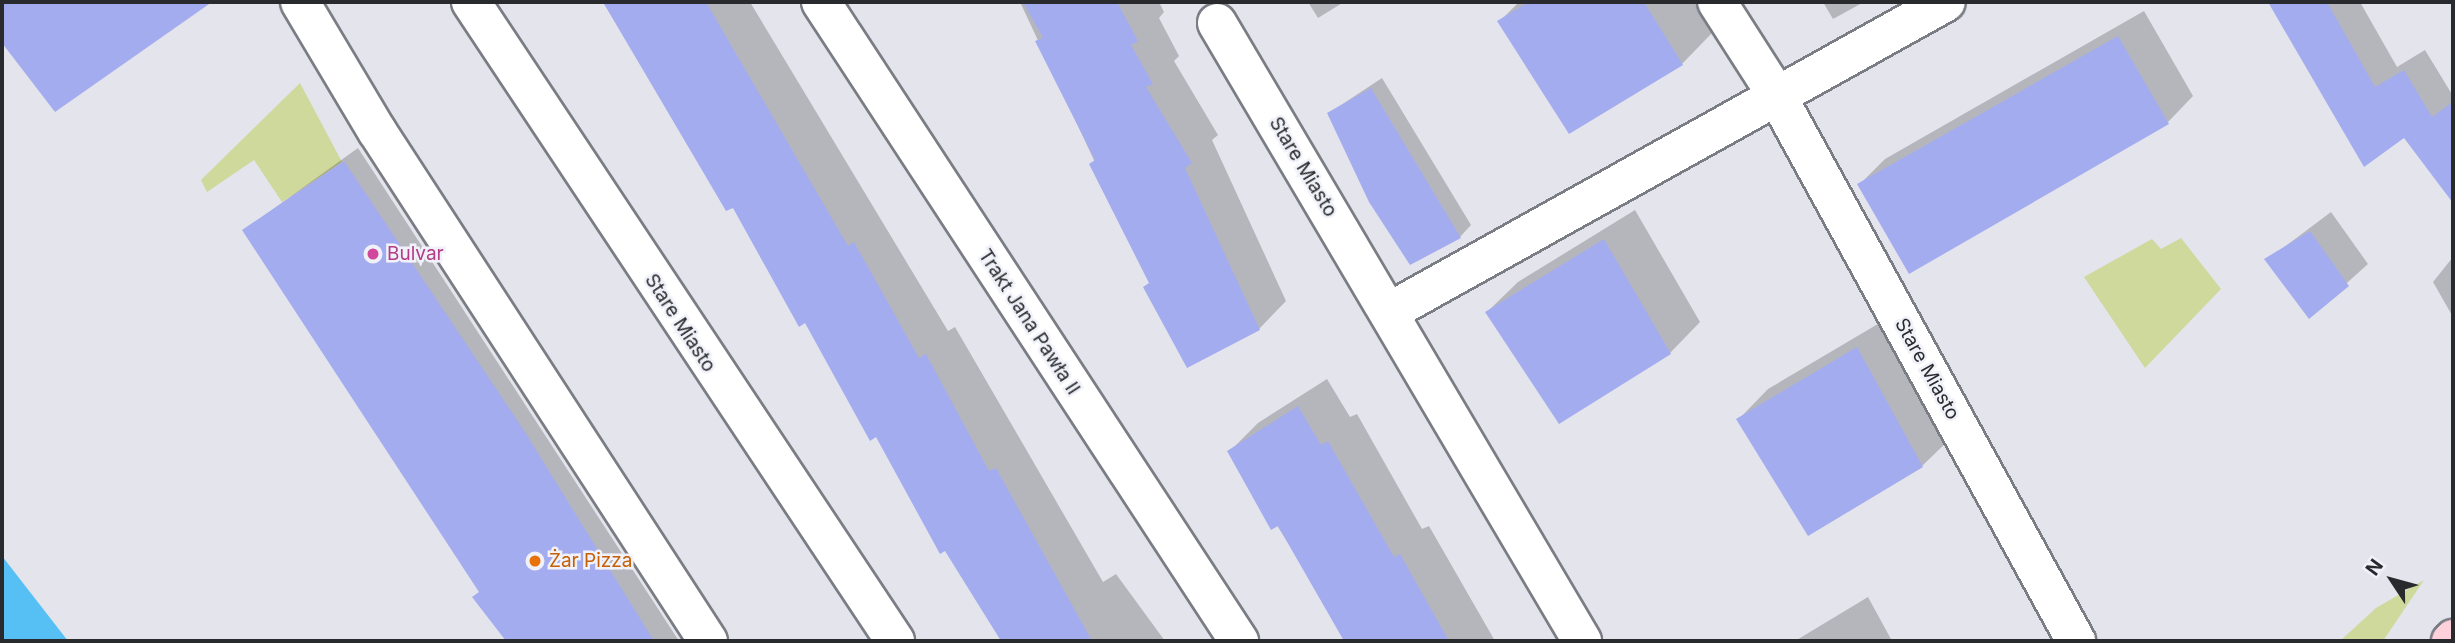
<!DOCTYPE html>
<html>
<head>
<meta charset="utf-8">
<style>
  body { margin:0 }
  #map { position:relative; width:2455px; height:643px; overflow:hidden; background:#e3e4ec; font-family:Inter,sans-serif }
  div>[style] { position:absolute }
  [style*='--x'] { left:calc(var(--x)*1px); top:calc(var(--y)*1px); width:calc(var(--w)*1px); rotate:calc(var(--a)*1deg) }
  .green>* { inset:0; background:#cfd99c }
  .water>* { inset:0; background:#56bff4 }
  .shadow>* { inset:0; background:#0003 }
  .building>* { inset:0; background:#a4acf0 }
  .roads { filter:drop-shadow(2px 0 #7b7d84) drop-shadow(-2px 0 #7b7d84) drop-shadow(0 2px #7b7d84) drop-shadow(0 -2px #7b7d84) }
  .street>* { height:38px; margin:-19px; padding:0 19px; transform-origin:19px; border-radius:19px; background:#fff }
  .primary>* { height:38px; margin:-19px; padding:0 19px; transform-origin:19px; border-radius:19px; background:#fed1da }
  .dots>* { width:19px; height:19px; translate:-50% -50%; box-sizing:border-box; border:4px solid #f0f1f9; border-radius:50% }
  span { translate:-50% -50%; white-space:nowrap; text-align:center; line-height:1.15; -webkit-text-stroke:5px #f0f1f9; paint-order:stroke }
  .street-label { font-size:19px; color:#292a2d }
  .hotel-label { font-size:19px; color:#b23c85 }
  .left { translate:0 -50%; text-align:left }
  .food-label { font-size:19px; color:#c56008 }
  .frame { position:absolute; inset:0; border:4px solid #292a2d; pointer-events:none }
  .north { position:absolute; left:2357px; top:545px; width:70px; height:70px; -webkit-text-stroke:5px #f0f1f9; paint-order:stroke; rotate:306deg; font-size:19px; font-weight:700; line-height:28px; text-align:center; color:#292a2d }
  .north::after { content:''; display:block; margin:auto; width:24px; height:32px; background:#292a2d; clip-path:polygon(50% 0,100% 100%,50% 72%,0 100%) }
</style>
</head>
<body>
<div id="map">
  <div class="green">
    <div style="clip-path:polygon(300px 83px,342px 162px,282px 202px,254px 160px,207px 192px,201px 180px)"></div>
    <div style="clip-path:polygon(2181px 238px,2221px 289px,2145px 368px,2084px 277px,2152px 239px,2161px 249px)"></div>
    <div style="clip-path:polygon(2424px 580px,2383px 641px,2340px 641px,2376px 608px)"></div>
  </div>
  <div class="water">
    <div style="clip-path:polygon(2px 556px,68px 641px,2px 641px)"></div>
  </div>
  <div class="shadow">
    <div style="clip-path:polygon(2px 2px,209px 2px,55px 109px,2px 40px)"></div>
    <div style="clip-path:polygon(603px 2px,750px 2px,948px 331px,955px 327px,1103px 582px,1116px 574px,1165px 641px,1018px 641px,982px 579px,877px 434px,734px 206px,727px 209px)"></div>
    <div style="clip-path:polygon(1020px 2px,1159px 2px,1164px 12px,1159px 18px,1179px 56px,1174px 61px,1218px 135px,1212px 140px,1286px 301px,1259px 329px,1151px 282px)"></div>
    <div style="clip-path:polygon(1308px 2px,1344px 2px,1318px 18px)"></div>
    <div style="clip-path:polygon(1519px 2px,1694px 2px,1712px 33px,1682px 64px,1499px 22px)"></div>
    <div style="clip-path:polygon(1823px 2px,1864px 2px,1833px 19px)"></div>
    <div style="clip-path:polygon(2270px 2px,2360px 2px,2397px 67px,2425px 50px,2453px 96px,2453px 200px,2404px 136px,2364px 164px)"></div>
    <div style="clip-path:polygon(2144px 11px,2193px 96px,2168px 122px,1859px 185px,1885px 159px)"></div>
    <div style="clip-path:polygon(1382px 78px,1471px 225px,1460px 237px,1329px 113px)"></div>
    <div style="clip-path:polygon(358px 148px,679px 641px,508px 641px,474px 597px,481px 591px,244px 230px)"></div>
    <div style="clip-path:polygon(1635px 210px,1700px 322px,1670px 353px,1487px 312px,1518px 282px)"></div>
    <div style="clip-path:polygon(2331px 212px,2368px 264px,2309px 317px,2267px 260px)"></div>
    <div style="clip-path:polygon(2453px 257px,2453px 317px,2433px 282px)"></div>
    <div style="clip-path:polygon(1888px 318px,1953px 436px,1922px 466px,1738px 420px,1768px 389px)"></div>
    <div style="clip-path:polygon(1327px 379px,1350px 417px,1357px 414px,1422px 529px,1429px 526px,1495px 641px,1350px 641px,1230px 451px,1258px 423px)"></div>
    <div style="clip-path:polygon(1868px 597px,1892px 641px,1795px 641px)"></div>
  </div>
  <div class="building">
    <div style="clip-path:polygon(2px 2px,212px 2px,55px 112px,2px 43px)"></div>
    <div style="clip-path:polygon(603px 2px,706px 2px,848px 246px,854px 242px,919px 358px,926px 354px,989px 471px,996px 468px,1092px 641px,1001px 641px,945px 551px,940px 554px,876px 437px,870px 441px,805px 323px,799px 327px,733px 208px,726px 211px)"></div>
    <div style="clip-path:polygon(1023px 2px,1117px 2px,1138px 41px,1131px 45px,1153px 84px,1146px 87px,1192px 163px,1185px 168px,1260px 330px,1187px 368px,1143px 287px,1149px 283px,1089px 164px,1095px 160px,1035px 41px,1043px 38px)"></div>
    <div style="clip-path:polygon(1529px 2px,1644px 2px,1683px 65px,1569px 134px,1497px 21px)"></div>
    <div style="clip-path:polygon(2268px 2px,2327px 2px,2375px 87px,2404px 70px,2432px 117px,2453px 102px,2453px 203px,2404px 138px,2364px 167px)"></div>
    <div style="clip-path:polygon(2118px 36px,2169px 124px,1909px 274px,1857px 184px)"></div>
    <div style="clip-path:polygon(1371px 88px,1461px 238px,1410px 265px,1369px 202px,1327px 113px)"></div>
    <div style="clip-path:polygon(344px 161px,525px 432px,654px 641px,506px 641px,472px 597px,479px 592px,242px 230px)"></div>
    <div style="clip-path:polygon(2310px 231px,2349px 286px,2309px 319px,2264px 259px)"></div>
    <div style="clip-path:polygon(1604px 239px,1671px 354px,1559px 424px,1485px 312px)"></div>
    <div style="clip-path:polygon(1857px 347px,1923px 467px,1808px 536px,1736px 419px)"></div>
    <div style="clip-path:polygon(1298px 406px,1321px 445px,1328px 441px,1394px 557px,1400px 554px,1449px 641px,1344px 641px,1278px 526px,1271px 530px,1227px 451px)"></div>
  </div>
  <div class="roads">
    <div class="street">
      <div style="--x:300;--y:2;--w:150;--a:59.2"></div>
      <div style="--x:377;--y:131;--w:608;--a:57.02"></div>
      <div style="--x:471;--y:2;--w:767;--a:56.43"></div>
      <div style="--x:821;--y:2;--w:764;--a:56.81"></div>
      <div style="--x:1717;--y:2;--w:112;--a:57.4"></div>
      <div style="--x:1777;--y:96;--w:622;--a:61.25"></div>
      <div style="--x:1217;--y:23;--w:718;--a:59.43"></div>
      <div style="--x:1389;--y:312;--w:637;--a:-29.1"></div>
    </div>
    <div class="primary">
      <div style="--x:2451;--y:641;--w:3;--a:-45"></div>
    </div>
  </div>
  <div class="dots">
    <div style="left:373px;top:254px;background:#d1479c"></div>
    <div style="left:535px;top:561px;background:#e8710a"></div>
  </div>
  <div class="street-label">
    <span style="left:1303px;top:167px;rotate:59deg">Stare Miasto</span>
    <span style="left:1029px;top:322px;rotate:57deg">Trakt Jana Pawła II</span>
    <span style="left:680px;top:323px;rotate:57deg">Stare Miasto</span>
    <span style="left:1927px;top:369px;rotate:61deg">Stare Miasto</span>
  </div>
  <div class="hotel-label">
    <span class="left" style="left:387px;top:254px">Bulvar</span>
  </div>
  <div class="food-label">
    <span class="left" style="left:549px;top:561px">Żar Pizza</span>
  </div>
  <div class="frame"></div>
  <div class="north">N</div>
</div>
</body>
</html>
